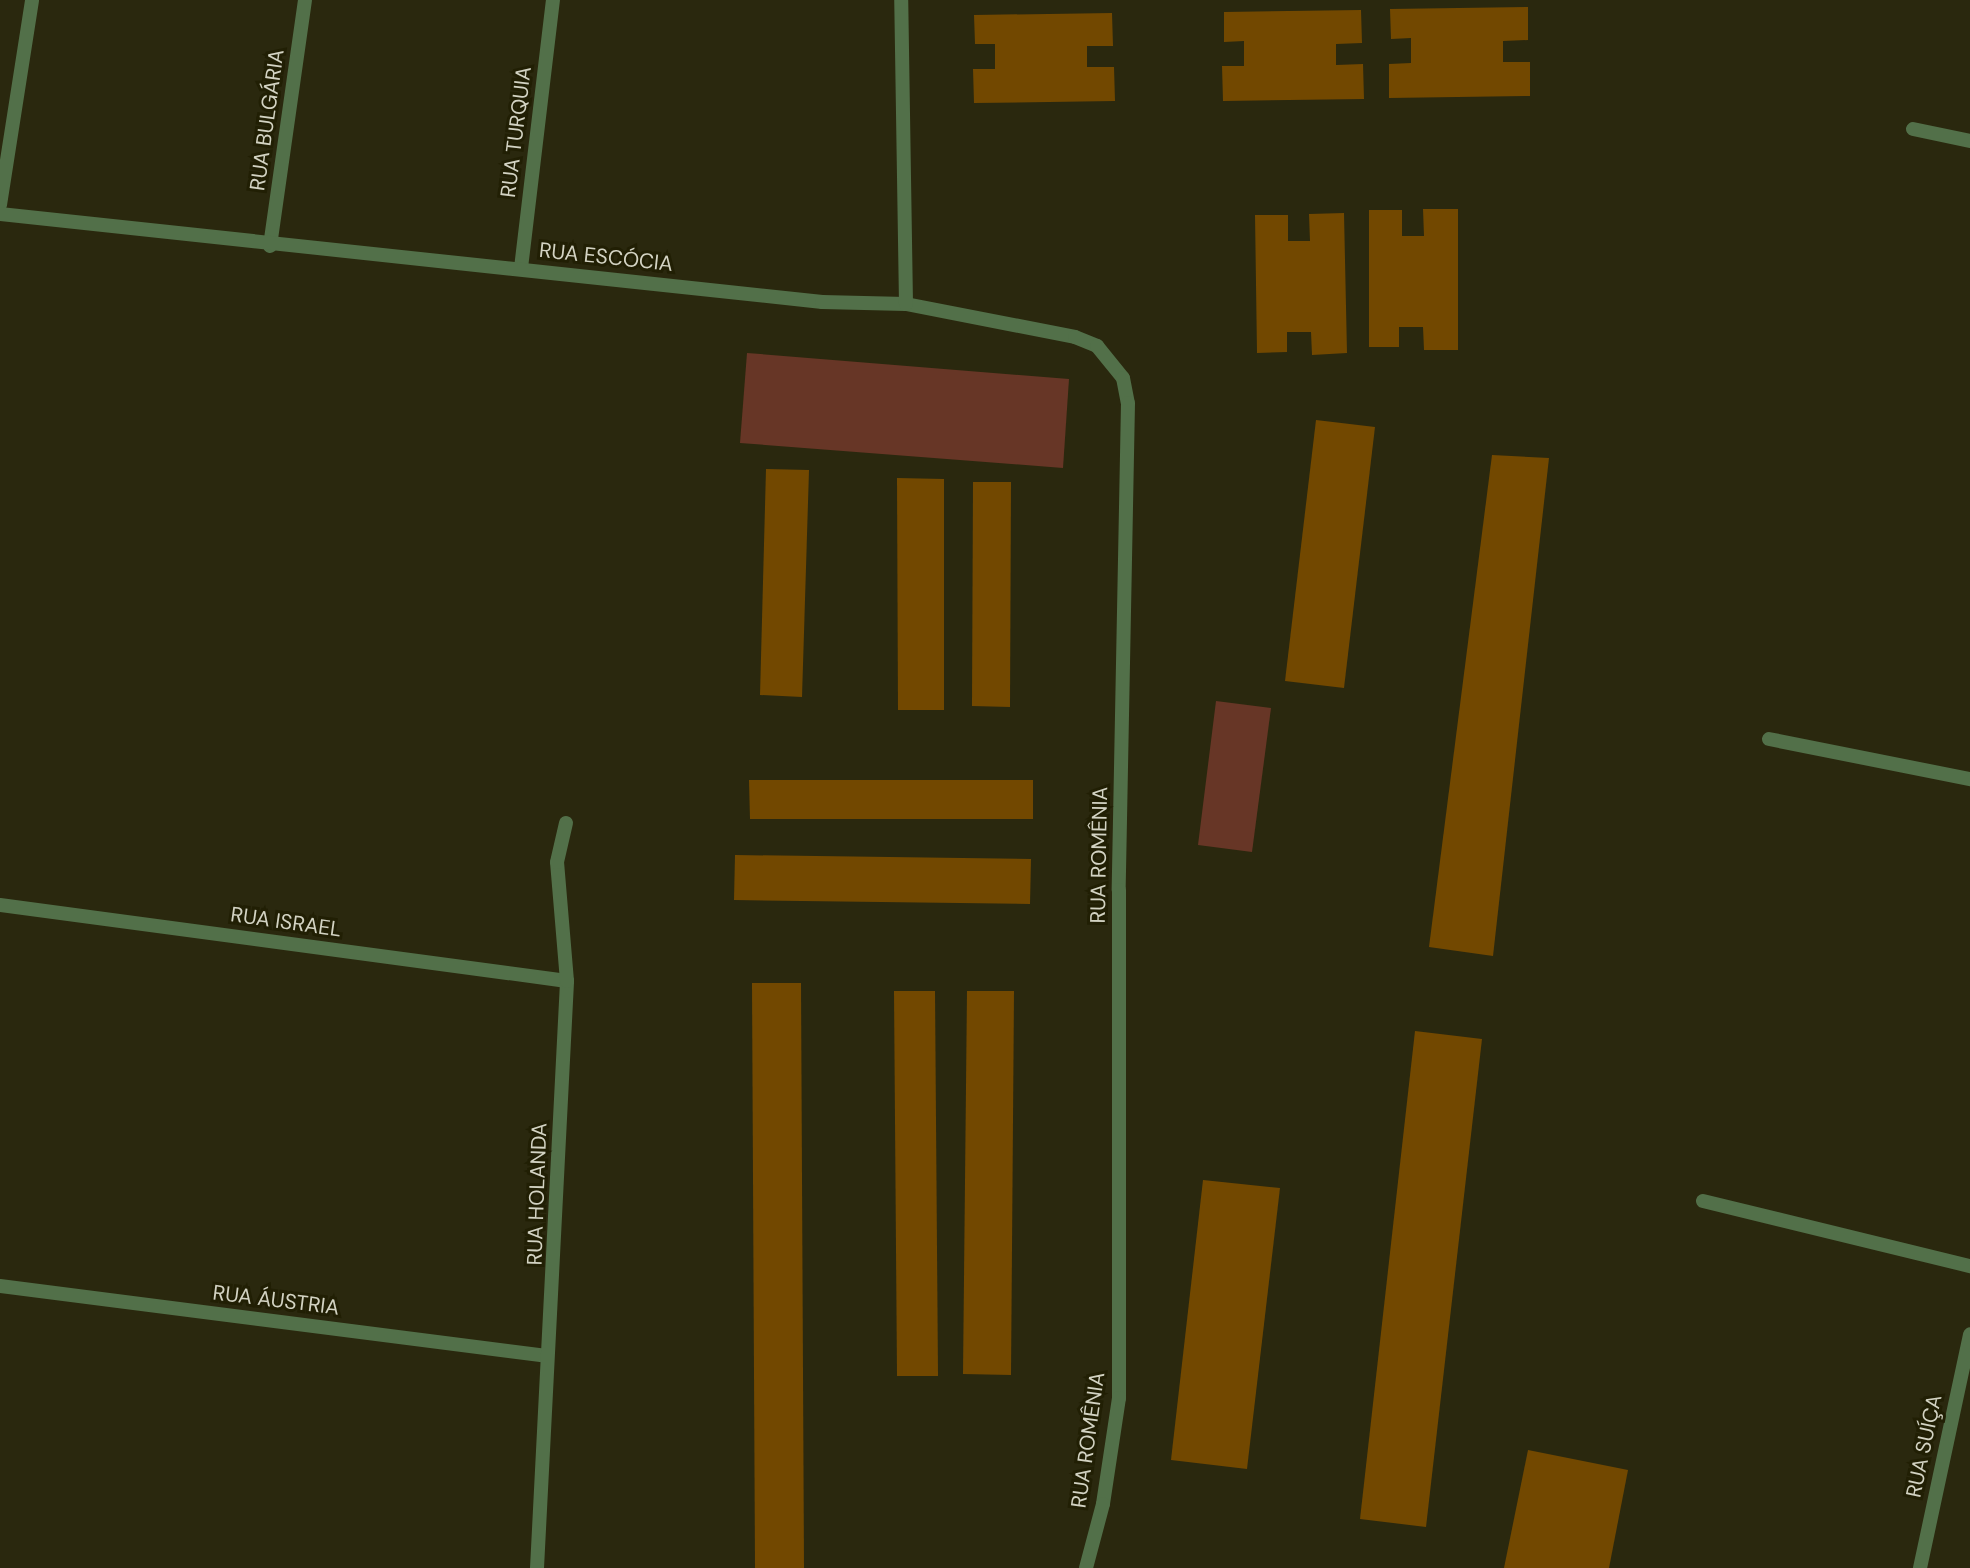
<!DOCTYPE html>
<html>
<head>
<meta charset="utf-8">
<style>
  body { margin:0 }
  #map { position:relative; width:1970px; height:1568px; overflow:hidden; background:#2a280e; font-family:"DM Sans",sans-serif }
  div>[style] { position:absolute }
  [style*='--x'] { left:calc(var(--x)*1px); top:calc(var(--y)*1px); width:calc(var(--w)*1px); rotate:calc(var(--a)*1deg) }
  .green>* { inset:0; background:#673626 }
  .building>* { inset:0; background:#724800 }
  .service>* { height:14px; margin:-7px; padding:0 7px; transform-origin:7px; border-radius:7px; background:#527049 }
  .minor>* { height:14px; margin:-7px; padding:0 7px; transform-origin:7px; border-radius:7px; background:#527049 }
  .tertiary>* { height:14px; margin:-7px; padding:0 7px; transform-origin:7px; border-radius:7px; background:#527049 }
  span { translate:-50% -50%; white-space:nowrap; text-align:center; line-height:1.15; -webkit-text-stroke:6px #211f04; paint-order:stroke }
  .street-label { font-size:21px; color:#d3d3c3 }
</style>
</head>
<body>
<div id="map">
  <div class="green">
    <div style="clip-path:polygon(747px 353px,1069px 379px,1063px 468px,740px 443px)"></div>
    <div style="clip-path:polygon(1216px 701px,1271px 708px,1252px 852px,1198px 845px)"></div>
  </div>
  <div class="building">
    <div style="clip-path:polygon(1528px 7px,1528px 40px,1503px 41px,1503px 62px,1530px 62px,1530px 96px,1389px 98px,1389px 64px,1411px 63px,1411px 38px,1391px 39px,1390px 9px)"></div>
    <div style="clip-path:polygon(1361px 10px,1362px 43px,1336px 44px,1336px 65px,1363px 64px,1364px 99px,1223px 101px,1222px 66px,1244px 66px,1244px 41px,1224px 42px,1224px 12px)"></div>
    <div style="clip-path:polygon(1112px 13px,1113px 46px,1087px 46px,1087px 67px,1114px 67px,1115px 101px,974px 103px,973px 69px,995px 69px,995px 44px,975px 44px,974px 15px)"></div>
    <div style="clip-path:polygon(1423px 209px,1458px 209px,1458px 350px,1424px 350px,1423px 327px,1399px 327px,1399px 347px,1369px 347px,1369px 210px,1402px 210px,1402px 236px,1424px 236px)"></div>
    <div style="clip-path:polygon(1344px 213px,1347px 353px,1312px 355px,1311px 332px,1287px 332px,1287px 352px,1257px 353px,1255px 215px,1288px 215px,1288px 241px,1310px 241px,1309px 214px)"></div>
    <div style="clip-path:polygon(1316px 420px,1375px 427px,1344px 688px,1285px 681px)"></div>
    <div style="clip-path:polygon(1492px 455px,1549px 458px,1493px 956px,1429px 947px)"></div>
    <div style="clip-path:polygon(766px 469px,809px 470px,802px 697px,760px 695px)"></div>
    <div style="clip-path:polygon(897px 478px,944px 479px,944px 710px,898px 710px)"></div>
    <div style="clip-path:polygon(973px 482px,1011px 482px,1010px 707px,972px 706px)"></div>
    <div style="clip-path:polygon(749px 780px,1033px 780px,1033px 819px,750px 819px)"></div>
    <div style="clip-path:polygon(735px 855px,1031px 859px,1030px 904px,734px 900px)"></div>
    <div style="clip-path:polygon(752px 983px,801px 983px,804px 1568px,755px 1568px)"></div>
    <div style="clip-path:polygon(894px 991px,935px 991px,938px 1376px,897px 1376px)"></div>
    <div style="clip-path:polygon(967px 991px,1014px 991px,1011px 1375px,963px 1374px)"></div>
    <div style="clip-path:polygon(1415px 1031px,1482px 1039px,1426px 1527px,1360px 1519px)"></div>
    <div style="clip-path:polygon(1203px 1180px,1280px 1188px,1247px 1469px,1171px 1460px)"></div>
    <div style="clip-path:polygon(1528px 1450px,1628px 1470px,1609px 1568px,1504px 1568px)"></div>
  </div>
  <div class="service">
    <div style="--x:1769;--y:739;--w:205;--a:11.3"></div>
    <div style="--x:1703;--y:1201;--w:275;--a:13.7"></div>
  </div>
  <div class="minor">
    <div style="--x:1913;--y:129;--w:58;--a:11.9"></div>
    <div style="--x:0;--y:205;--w:207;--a:-81.1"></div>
    <div style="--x:270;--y:246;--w:248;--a:-81.9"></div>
    <div style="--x:521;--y:268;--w:270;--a:-83.2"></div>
    <div style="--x:906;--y:304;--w:172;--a:11"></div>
    <div style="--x:1075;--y:337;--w:24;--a:22"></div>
    <div style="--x:1097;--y:346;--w:41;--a:50.9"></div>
    <div style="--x:1123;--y:378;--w:25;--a:79"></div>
    <div style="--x:1128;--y:403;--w:487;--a:91.1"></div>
    <div style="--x:1119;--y:890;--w:508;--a:90"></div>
    <div style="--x:1119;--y:1398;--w:107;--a:98.6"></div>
    <div style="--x:1103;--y:1504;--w:66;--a:104.9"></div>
    <div style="--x:0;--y:905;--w:572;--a:7.63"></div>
    <div style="--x:0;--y:1286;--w:551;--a:7.29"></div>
    <div style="--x:537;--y:1568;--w:588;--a:-87.07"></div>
    <div style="--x:567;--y:981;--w:119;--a:-94.8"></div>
    <div style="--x:557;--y:862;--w:40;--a:-77"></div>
    <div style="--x:1920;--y:1568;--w:239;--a:-77.9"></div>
  </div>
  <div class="tertiary">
    <div style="--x:0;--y:214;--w:827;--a:6.11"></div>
    <div style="--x:822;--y:302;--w:84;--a:1.4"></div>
    <div style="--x:906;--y:304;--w:304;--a:-90.9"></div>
  </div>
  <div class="street-label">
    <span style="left:267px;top:120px;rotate:-82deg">RUA BULGÁRIA</span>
    <span style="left:516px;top:132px;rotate:-83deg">RUA TURQUIA</span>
    <span style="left:606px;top:257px;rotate:6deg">RUA ESCÓCIA</span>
    <span style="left:1099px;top:855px;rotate:-89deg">RUA ROMÊNIA</span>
    <span style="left:286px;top:922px;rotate:8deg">RUA ISRAEL</span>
    <span style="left:537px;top:1194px;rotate:-88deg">RUA HOLANDA</span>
    <span style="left:276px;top:1300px;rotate:7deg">RUA ÁUSTRIA</span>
    <span style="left:1088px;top:1440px;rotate:-82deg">RUA ROMÊNIA</span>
    <span style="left:1924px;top:1446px;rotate:-78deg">RUA SUÍÇA</span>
  </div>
</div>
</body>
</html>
